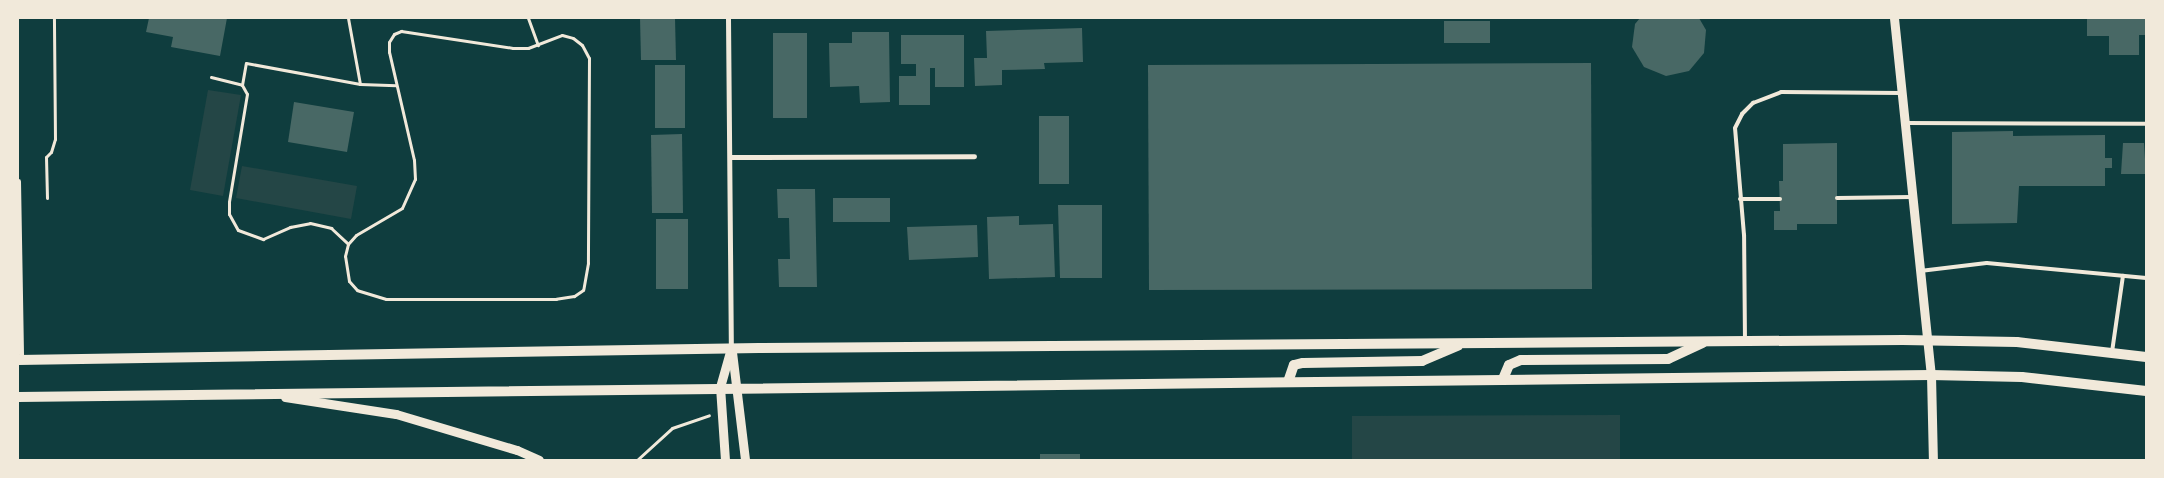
<!DOCTYPE html>
<html>
<head>
<meta charset="utf-8">
<style>
  body { margin:0 }
  #map { position:relative; width:2164px; height:478px; overflow:hidden; background:#0f3d3e; font-family:Quicksand,sans-serif }
  div>[style] { position:absolute }
  [style*='--x'] { left:calc(var(--x)*1px); top:calc(var(--y)*1px); width:calc(var(--w)*1px); rotate:calc(var(--a)*1deg) }
  .green>* { inset:0; background:#244646 }
  .building>* { inset:0; background:#486865 }
  .path>* { height:3px; margin:-1.5px; padding:0 1.5px; transform-origin:1.5px; border-radius:1.5px; background:#f1e9da }
  .service>* { height:4px; margin:-2px; padding:0 2px; transform-origin:2px; border-radius:2px; background:#f1e9da }
  .minor>* { height:5px; margin:-2.5px; padding:0 2.5px; transform-origin:2.5px; border-radius:2.5px; background:#f1e9da }
  .tertiary>* { height:9px; margin:-4.5px; padding:0 4.5px; transform-origin:4.5px; border-radius:4.5px; background:#f1e9da }
  .secondary>* { height:10px; margin:-5px; padding:0 5px; transform-origin:5px; border-radius:5px; background:#f1e9da }
  span { translate:-50% -50%; white-space:nowrap; text-align:center; line-height:1.15; -webkit-text-stroke:5px #f1e9da; paint-order:stroke }
  .frame { position:absolute; inset:0; border:19px solid #f1e9da; pointer-events:none }
</style>
</head>
<body>
<div id="map">
  <div class="green">
    <div style="clip-path:polygon(208px 90px,241px 95px,223px 196px,190px 190px)"></div>
    <div style="clip-path:polygon(242px 166px,357px 186px,351px 219px,236px 198px)"></div>
    <div style="clip-path:polygon(1620px 415px,1620px 460px,1352px 460px,1352px 416px)"></div>
  </div>
  <div class="building">
    <div style="clip-path:polygon(149px 18px,227px 18px,220px 56px,171px 47px,173px 37px,146px 32px)"></div>
    <div style="clip-path:polygon(640px 18px,675px 18px,676px 60px,641px 60px)"></div>
    <div style="clip-path:polygon(1640px 18px,1699px 18px,1706px 30px,1704px 53px,1689px 71px,1666px 76px,1644px 67px,1632px 47px,1635px 24px)"></div>
    <div style="clip-path:polygon(2087px 18px,2146px 18px,2146px 35px,2139px 35px,2139px 55px,2109px 55px,2109px 36px,2087px 36px)"></div>
    <div style="clip-path:polygon(1444px 21px,1490px 21px,1490px 43px,1444px 43px)"></div>
    <div style="clip-path:polygon(1082px 28px,1083px 62px,1044px 63px,1045px 69px,1002px 70px,1002px 85px,975px 86px,974px 58px,987px 58px,986px 31px)"></div>
    <div style="clip-path:polygon(852px 32px,889px 32px,890px 102px,860px 103px,859px 86px,830px 87px,829px 43px,852px 43px)"></div>
    <div style="clip-path:polygon(773px 33px,807px 33px,807px 118px,773px 118px)"></div>
    <div style="clip-path:polygon(901px 35px,964px 35px,964px 87px,935px 87px,935px 68px,930px 68px,930px 105px,899px 105px,899px 76px,916px 76px,916px 64px,901px 64px)"></div>
    <div style="clip-path:polygon(1591px 63px,1592px 289px,1149px 290px,1148px 65px)"></div>
    <div style="clip-path:polygon(655px 65px,685px 65px,685px 128px,655px 128px)"></div>
    <div style="clip-path:polygon(294px 102px,354px 112px,347px 152px,288px 142px)"></div>
    <div style="clip-path:polygon(1039px 116px,1069px 116px,1069px 184px,1039px 184px)"></div>
    <div style="clip-path:polygon(2013px 131px,2013px 136px,2105px 135px,2105px 158px,2112px 158px,2112px 168px,2105px 168px,2105px 186px,2019px 186px,2017px 223px,1952px 224px,1952px 132px)"></div>
    <div style="clip-path:polygon(682px 134px,683px 213px,652px 213px,651px 135px)"></div>
    <div style="clip-path:polygon(1837px 143px,1837px 224px,1797px 224px,1797px 230px,1774px 230px,1774px 211px,1780px 211px,1779px 181px,1783px 181px,1783px 144px)"></div>
    <div style="clip-path:polygon(2123px 143px,2144px 143px,2146px 174px,2121px 174px)"></div>
    <div style="clip-path:polygon(777px 189px,815px 189px,817px 287px,779px 287px,778px 259px,790px 259px,789px 218px,778px 218px)"></div>
    <div style="clip-path:polygon(833px 198px,890px 198px,890px 222px,833px 222px)"></div>
    <div style="clip-path:polygon(1058px 205px,1102px 205px,1102px 278px,1060px 278px)"></div>
    <div style="clip-path:polygon(1019px 216px,1019px 225px,1053px 224px,1055px 277px,989px 279px,987px 217px)"></div>
    <div style="clip-path:polygon(656px 219px,688px 219px,688px 289px,656px 289px)"></div>
    <div style="clip-path:polygon(977px 225px,978px 257px,909px 260px,907px 227px)"></div>
    <div style="clip-path:polygon(1040px 454px,1080px 454px,1080px 460px,1040px 460px)"></div>
  </div>
  <div class="path">
    <div style="--x:348;--y:18;--w:67;--a:79.7"></div>
    <div style="--x:360;--y:84;--w:36;--a:2"></div>
    <div style="--x:528;--y:18;--w:29;--a:70"></div>
    <div style="--x:401;--y:31;--w:113;--a:8.6"></div>
    <div style="--x:513;--y:48;--w:15;--a:0"></div>
    <div style="--x:528;--y:48;--w:36;--a:-21"></div>
    <div style="--x:562;--y:35;--w:11;--a:15"></div>
    <div style="--x:573;--y:38;--w:11;--a:38"></div>
    <div style="--x:582;--y:45;--w:15;--a:62"></div>
    <div style="--x:589;--y:58;--w:205;--a:90.3"></div>
    <div style="--x:588;--y:263;--w:27;--a:100"></div>
    <div style="--x:583;--y:290;--w:11;--a:146"></div>
    <div style="--x:574;--y:296;--w:18;--a:171"></div>
    <div style="--x:556;--y:299;--w:170;--a:180"></div>
    <div style="--x:386;--y:299;--w:30;--a:-163"></div>
    <div style="--x:357;--y:290;--w:12;--a:-132"></div>
    <div style="--x:349;--y:281;--w:25;--a:-99"></div>
    <div style="--x:345;--y:256;--w:12;--a:-76"></div>
    <div style="--x:348;--y:244;--w:12;--a:-48"></div>
    <div style="--x:356;--y:235;--w:53;--a:-30.4"></div>
    <div style="--x:402;--y:208;--w:32;--a:-66"></div>
    <div style="--x:415;--y:179;--w:19;--a:-93"></div>
    <div style="--x:414;--y:160;--w:111;--a:-103"></div>
    <div style="--x:389;--y:52;--w:10;--a:-90"></div>
    <div style="--x:389;--y:42;--w:9;--a:-58"></div>
    <div style="--x:394;--y:34;--w:8;--a:-23"></div>
    <div style="--x:211;--y:77;--w:32;--a:14"></div>
    <div style="--x:242;--y:85;--w:10;--a:61"></div>
    <div style="--x:247;--y:94;--w:109;--a:99.5"></div>
    <div style="--x:229;--y:202;--w:12;--a:90"></div>
    <div style="--x:229;--y:214;--w:18;--a:61"></div>
    <div style="--x:238;--y:230;--w:27;--a:20"></div>
    <div style="--x:263;--y:239;--w:30;--a:-24"></div>
    <div style="--x:290;--y:227;--w:20;--a:-11"></div>
    <div style="--x:310;--y:223;--w:22;--a:13"></div>
    <div style="--x:331;--y:228;--w:23;--a:43"></div>
    <div style="--x:242;--y:85;--w:22;--a:-80"></div>
    <div style="--x:246;--y:63;--w:116;--a:10.4"></div>
    <div style="--x:47;--y:198;--w:41;--a:-91.4"></div>
    <div style="--x:46;--y:157;--w:7;--a:-45"></div>
    <div style="--x:51;--y:152;--w:14;--a:-73"></div>
    <div style="--x:55;--y:139;--w:121;--a:-90.5"></div>
    <div style="--x:637;--y:460;--w:47;--a:-42.4"></div>
    <div style="--x:672;--y:428;--w:39;--a:-19"></div>
  </div>
  <div class="service">
    <div style="--x:1906;--y:123;--w:240;--a:0.2"></div>
    <div style="--x:1837;--y:198;--w:74;--a:-0.8"></div>
    <div style="--x:1740;--y:199;--w:40;--a:0"></div>
    <div style="--x:1920;--y:271;--w:67;--a:-6.8"></div>
    <div style="--x:1987;--y:263;--w:160;--a:5.4"></div>
    <div style="--x:1745;--y:341;--w:106;--a:-90.5"></div>
    <div style="--x:1744;--y:235;--w:107;--a:-94.8"></div>
    <div style="--x:1735;--y:128;--w:16;--a:-63"></div>
    <div style="--x:1742;--y:114;--w:16;--a:-45"></div>
    <div style="--x:1753;--y:103;--w:30;--a:-21"></div>
    <div style="--x:1781;--y:92;--w:120;--a:0.5"></div>
    <div style="--x:2112;--y:352;--w:77;--a:-81.8"></div>
  </div>
  <div class="minor">
    <div style="--x:728;--y:18;--w:330;--a:89.5"></div>
    <div style="--x:731;--y:157;--w:243;--a:-0.2"></div>
    <div style="--x:18;--y:181;--w:179;--a:89"></div>
  </div>
  <div class="tertiary">
    <div style="--x:1894;--y:18;--w:359;--a:84.1"></div>
    <div style="--x:1931;--y:375;--w:85;--a:88.7"></div>
    <div style="--x:732;--y:352;--w:109;--a:83.1"></div>
    <div style="--x:285;--y:397;--w:112;--a:8.7"></div>
    <div style="--x:396;--y:414;--w:126;--a:16.6"></div>
    <div style="--x:517;--y:450;--w:24;--a:24"></div>
    <div style="--x:725;--y:460;--w:73;--a:-93.9"></div>
    <div style="--x:720;--y:387;--w:41;--a:-74.2"></div>
  </div>
  <div class="secondary">
    <div style="--x:18;--y:360;--w:741;--a:-0.93"></div>
    <div style="--x:759;--y:348;--w:1144;--a:-0.4"></div>
    <div style="--x:1903;--y:340;--w:114;--a:1"></div>
    <div style="--x:2017;--y:342;--w:130;--a:6.6"></div>
    <div style="--x:1503;--y:379;--w:15;--a:-67"></div>
    <div style="--x:1509;--y:365;--w:13;--a:-23"></div>
    <div style="--x:1521;--y:360;--w:147;--a:-0.4"></div>
    <div style="--x:1668;--y:359;--w:38;--a:-25"></div>
    <div style="--x:1288;--y:382;--w:18;--a:-71"></div>
    <div style="--x:1294;--y:365;--w:9;--a:-13"></div>
    <div style="--x:1303;--y:363;--w:119;--a:-1"></div>
    <div style="--x:1422;--y:361;--w:39;--a:-23"></div>
    <div style="--x:18;--y:397;--w:1913;--a:-0.66"></div>
    <div style="--x:1931;--y:375;--w:91;--a:1.3"></div>
    <div style="--x:2022;--y:377;--w:125;--a:6.4"></div>
  </div>
  <div class="frame"></div>
</div>
</body>
</html>
